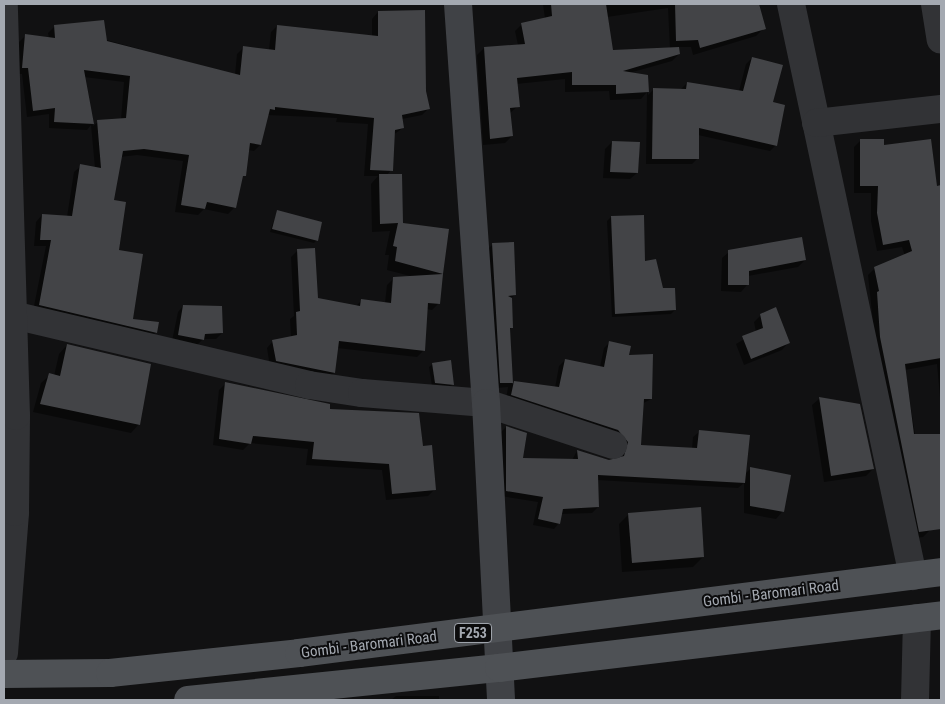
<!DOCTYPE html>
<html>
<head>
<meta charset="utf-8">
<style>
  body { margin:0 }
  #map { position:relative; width:945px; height:704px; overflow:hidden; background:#111112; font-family:"Roboto Condensed",sans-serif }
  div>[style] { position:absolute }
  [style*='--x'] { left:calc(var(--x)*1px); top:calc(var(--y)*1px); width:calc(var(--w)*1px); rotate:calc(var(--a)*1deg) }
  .shadow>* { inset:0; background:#0007 }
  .building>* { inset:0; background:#434447 }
  .street>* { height:28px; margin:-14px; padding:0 14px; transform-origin:14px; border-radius:14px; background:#323336 }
  .secondary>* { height:28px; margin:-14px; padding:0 14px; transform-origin:14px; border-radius:14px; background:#404246 }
  .primary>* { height:28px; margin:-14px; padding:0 14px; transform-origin:14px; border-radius:14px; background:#4e5155 }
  span { translate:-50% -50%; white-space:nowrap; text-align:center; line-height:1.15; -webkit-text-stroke:4px #0c0c0d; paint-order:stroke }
  .shield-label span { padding:1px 4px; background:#0c0c0d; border:1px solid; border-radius:4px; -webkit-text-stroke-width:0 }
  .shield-label { font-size:14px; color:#a4a9b1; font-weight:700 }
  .street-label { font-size:15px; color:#a4a9b1 }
  .frame { position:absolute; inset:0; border:5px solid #a4a9b1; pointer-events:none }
</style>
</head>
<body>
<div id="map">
  <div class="shadow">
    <div style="clip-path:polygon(evenodd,543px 4px,757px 4px,763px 29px,756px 36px,693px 55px,691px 47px,678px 47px,679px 54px,672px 61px,629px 73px,647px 76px,648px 95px,653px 90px,681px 89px,687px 83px,739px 91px,746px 64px,752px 58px,771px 103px,776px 145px,770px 151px,698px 135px,698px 158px,692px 164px,646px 164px,647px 92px,641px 99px,610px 100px,609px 91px,565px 92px,565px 79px,516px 84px,518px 106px,509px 114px,512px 136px,505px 143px,483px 145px,477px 55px,484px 48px,518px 45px,515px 31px,522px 24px,545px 19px,543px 4px,668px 8px,670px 49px,611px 51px,607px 17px,668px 8px)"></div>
    <div style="clip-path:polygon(evenodd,378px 12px,425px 91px,428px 109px,422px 115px,402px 119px,403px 128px,393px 135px,391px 170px,387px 175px,402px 224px,442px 273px,438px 304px,432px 310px,426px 309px,423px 351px,417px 357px,337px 348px,334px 373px,327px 379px,270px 367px,267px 348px,273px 341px,291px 338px,290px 319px,294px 316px,291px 257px,298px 250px,317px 299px,356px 306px,361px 301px,385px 303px,387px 285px,394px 278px,414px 277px,387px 270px,389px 255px,385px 255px,390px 231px,372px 232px,371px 184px,378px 176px,364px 176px,368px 124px,336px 122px,337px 118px,267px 115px,260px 145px,254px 151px,248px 150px,234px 208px,228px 214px,204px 209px,198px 215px,175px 212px,183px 161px,137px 155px,120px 157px,113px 201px,117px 251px,131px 320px,156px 332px,149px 339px,33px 311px,46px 246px,34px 246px,36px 222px,42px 215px,67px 217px,74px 172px,81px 166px,95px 168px,91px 125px,87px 130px,49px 128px,49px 114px,27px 117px,22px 74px,16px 74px,19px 42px,26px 35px,49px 38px,48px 33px,55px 26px,235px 75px,237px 54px,244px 47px,269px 50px,271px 32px,277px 26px,372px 36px,372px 19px,378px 12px,84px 77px,124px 82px,121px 120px,98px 122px,93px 126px,84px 77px)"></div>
    <div style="clip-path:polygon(861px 140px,882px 147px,936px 187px,941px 187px,941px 408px,937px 364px,905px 370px,930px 530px,923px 537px,913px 538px,879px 379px,868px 275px,875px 268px,905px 256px,902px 247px,877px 251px,871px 221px,871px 193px,854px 193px,854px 147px)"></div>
    <div style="clip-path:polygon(612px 142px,637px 173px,630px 179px,603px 178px,605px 149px)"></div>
    <div style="clip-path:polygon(277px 211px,317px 240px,314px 243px,270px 232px)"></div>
    <div style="clip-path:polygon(611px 217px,675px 310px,671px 314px,612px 317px,607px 221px)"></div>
    <div style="clip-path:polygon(493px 244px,515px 295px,511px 298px,511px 328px,508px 331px,512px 384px,555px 388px,559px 366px,565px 360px,600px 367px,604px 348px,609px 343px,627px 356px,651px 399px,642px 404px,639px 446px,692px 449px,693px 437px,699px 432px,745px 474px,750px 469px,789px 476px,782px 512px,776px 519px,744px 513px,744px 483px,738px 488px,597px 480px,598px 507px,592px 513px,561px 514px,559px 523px,554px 529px,533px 525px,538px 502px,501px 496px,500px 433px,506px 427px,526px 434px,521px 459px,572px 460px,577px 451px,616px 462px,623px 456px,620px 441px,506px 400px,508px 387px,496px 388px,488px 249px)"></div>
    <div style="clip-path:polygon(729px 252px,805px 260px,798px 267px,748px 276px,747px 285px,741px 292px,721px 291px,722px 258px)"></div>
    <div style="clip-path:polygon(183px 306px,222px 333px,216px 339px,203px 339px,197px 345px,172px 341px,178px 312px)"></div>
    <div style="clip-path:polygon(761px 315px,788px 343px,782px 350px,744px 365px,736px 344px,756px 332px,754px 322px)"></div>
    <div style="clip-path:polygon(67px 345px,139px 424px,131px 433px,33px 412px,41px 383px,50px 375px,54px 376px,59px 354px)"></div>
    <div style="clip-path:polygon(433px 364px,453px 384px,450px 387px,432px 386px,429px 367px)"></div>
    <div style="clip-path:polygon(226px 383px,328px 410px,422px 448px,435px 489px,428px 496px,386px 500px,382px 470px,306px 465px,308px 449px,250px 443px,243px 450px,213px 445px,219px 390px)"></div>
    <div style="clip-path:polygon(819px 399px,859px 405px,873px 469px,866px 476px,824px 482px,812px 405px)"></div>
    <div style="clip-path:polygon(629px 514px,703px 557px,693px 567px,622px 572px,619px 524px)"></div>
    <div style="clip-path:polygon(396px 696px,439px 696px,439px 700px,391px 700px)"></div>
  </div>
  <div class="building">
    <div style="clip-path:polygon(551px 4px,606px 4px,613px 50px,679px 47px,680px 54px,623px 71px,648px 75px,649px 92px,616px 94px,616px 85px,572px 85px,572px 72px,517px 78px,520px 107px,510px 108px,513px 136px,490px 139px,484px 47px,525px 44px,521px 23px,552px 16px)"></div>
    <div style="clip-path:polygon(675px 4px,759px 4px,766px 29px,700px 48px,698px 40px,676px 41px)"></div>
    <div style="clip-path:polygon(425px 10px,426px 91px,430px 109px,402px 115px,404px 128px,395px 130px,393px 171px,370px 170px,374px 118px,275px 107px,275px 110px,270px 109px,261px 145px,250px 143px,246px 176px,243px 176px,236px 208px,207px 202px,205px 209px,181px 205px,189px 155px,144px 149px,123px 151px,114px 200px,126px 202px,119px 250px,143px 254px,133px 319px,159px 322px,157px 333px,39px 305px,51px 240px,40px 240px,42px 214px,72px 216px,80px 164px,101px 168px,97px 120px,126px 118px,130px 76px,84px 70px,94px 124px,54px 122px,55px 108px,33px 111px,28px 68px,22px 68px,25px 34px,55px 38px,54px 25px,104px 20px,107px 41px,240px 75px,243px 46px,275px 50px,277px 25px,378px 36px,378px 11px)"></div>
    <div style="clip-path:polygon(752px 57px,783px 65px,773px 102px,785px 105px,777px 146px,699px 128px,699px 159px,652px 159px,653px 88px,686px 89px,687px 82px,743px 91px)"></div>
    <div style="clip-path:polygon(860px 139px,884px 139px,884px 145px,931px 139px,937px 186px,941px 185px,941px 358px,905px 364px,914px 434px,941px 434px,941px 529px,919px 532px,880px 337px,877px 292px,879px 291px,874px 267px,912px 251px,909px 240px,883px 245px,877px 213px,878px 186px,860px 186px)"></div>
    <div style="clip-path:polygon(612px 141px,640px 142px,638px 173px,610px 172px)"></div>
    <div style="clip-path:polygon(379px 174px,402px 174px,403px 223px,449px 229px,443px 274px,395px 261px,397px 247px,393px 246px,398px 223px,380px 224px)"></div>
    <div style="clip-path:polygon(277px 210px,322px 222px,318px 241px,272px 229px)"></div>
    <div style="clip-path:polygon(644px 215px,645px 261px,656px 259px,663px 288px,675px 288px,676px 310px,615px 314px,611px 216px)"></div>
    <div style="clip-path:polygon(802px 237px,806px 260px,749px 271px,749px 285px,728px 285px,728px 250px)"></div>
    <div style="clip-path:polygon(514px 242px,516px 295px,508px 296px,512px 298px,513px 328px,510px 328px,513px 383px,500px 383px,492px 243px)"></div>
    <div style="clip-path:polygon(315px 248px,318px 298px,360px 306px,361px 299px,391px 303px,393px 277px,443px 274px,440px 304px,428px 303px,425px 351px,339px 341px,335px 373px,276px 361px,272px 340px,297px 335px,296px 312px,300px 311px,297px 249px)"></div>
    <div style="clip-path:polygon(183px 305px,222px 306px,223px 333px,205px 334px,204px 340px,178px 335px)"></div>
    <div style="clip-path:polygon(776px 307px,790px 343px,751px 359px,742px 336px,763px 328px,760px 314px)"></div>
    <div style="clip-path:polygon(609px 341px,631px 346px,629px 355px,653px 354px,652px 399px,644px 399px,641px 445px,697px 448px,699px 430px,750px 435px,745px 483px,598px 475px,599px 507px,563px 509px,560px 524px,538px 519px,543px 497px,506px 491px,506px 426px,527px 433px,523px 458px,578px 459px,577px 450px,609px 460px,624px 456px,628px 442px,618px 430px,511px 395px,514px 381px,559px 387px,565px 359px,604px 367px)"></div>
    <div style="clip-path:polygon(67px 344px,151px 364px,140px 425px,40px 404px,49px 373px,60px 376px)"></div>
    <div style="clip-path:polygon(451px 360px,454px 385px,435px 383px,432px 363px)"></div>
    <div style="clip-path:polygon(225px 382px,330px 404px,330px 409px,419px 413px,423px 446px,432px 445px,436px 490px,392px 494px,389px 464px,312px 459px,314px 442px,253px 436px,251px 444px,219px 439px)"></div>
    <div style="clip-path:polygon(819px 397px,860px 404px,874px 469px,831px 476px)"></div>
    <div style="clip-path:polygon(750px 467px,791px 475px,784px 512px,750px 506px)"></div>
    <div style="clip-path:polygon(701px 507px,704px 557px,632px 563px,628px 513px)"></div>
  </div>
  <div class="street">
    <div style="--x:791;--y:4;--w:585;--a:77.96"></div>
    <div style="--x:935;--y:4;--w:36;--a:81"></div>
    <div style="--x:816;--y:123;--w:126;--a:-6.4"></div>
    <div style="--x:13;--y:315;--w:304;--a:13.3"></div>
    <div style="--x:309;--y:385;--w:54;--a:8.6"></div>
    <div style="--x:362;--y:393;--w:124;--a:4.6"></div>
    <div style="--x:486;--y:403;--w:134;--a:18.3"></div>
    <div style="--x:4;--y:653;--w:141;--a:-85.5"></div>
    <div style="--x:15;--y:512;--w:96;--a:-89.4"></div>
    <div style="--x:16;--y:416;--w:412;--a:-91.7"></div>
    <div style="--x:915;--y:700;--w:82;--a:-88.6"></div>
  </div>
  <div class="secondary">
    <div style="--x:458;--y:4;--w:400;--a:86"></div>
    <div style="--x:486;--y:403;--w:297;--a:87.1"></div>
  </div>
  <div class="primary">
    <div style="--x:4;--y:674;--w:106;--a:-0.5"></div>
    <div style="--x:110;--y:673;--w:190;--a:-6"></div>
    <div style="--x:299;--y:653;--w:647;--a:-7.19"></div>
    <div style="--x:188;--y:700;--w:313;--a:-5.9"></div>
    <div style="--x:499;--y:668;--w:445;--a:-6.8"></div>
  </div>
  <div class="shield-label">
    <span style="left:473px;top:633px">F253</span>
  </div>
  <div class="street-label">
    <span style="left:771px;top:594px;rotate:-7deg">Gombi - Baromari Road</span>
    <span style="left:369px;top:645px;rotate:-7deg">Gombi - Baromari Road</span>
  </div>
  <div class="frame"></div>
</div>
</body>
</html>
